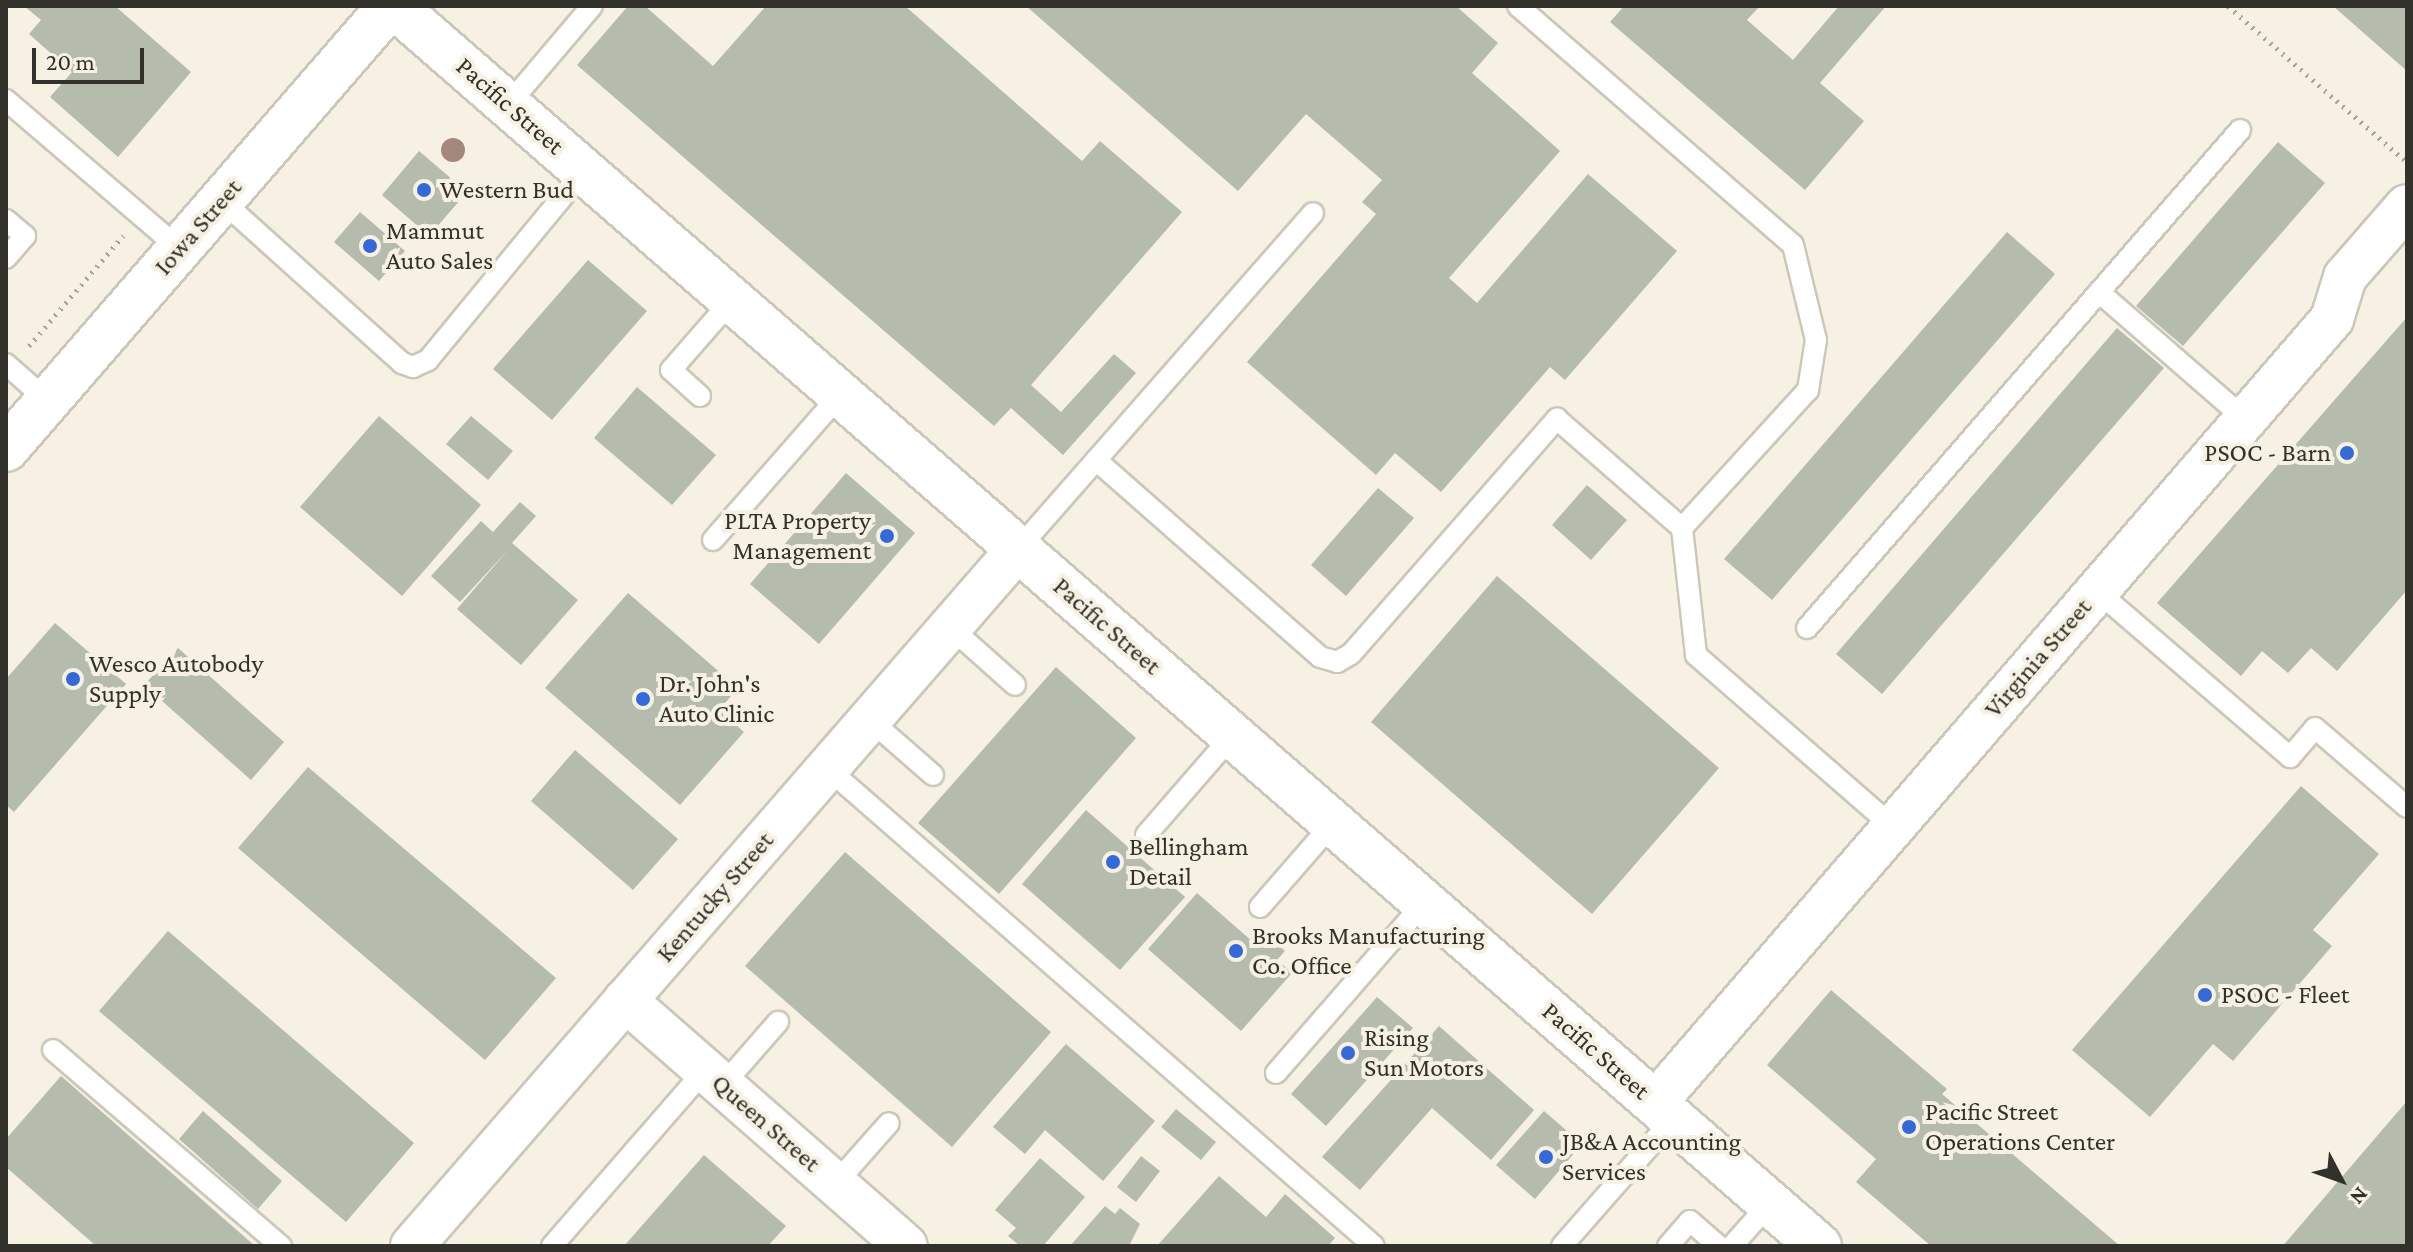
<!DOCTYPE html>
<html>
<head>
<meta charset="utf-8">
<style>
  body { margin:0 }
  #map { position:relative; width:2413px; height:1252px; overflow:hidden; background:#f6f1e2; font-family:"Crimson Pro",serif }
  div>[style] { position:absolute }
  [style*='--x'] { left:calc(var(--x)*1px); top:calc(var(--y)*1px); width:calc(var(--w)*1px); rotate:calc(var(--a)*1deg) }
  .building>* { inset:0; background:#b5bcae }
  .path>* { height:5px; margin-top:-2.5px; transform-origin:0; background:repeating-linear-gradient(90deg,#a6a397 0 2px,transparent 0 8px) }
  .roads { filter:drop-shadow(2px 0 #ccc7b8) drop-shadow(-2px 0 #ccc7b8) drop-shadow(0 2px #ccc7b8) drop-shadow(0 -2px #ccc7b8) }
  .service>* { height:20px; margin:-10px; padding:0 10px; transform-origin:10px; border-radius:10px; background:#fff }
  .minor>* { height:42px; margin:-21px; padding:0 21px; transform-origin:21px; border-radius:21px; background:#fff }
  .tertiary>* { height:44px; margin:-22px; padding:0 22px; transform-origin:22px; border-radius:22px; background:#fff }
  .secondary>* { height:44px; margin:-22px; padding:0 22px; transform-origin:22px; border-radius:22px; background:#fff }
  .trees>* { width:24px; height:24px; margin:-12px; border-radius:50%; background:#a5877e }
  .dots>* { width:22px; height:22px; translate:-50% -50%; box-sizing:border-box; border:4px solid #f6f1e2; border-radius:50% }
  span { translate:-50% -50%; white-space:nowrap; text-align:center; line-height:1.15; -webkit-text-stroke:8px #f6f1e2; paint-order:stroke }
  .street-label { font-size:26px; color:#32312b }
  .poi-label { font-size:26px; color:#32312b }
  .left { translate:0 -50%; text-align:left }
  .right { translate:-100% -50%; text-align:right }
  .frame { position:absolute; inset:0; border:8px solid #32312b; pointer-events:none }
  .north { position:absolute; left:2301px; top:1140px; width:80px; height:80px; -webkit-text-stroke:6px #f6f1e2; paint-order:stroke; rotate:131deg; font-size:22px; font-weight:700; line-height:32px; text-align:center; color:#32312b }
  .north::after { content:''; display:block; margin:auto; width:28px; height:36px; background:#32312b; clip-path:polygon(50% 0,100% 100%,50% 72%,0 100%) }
  .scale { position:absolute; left:32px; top:48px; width:112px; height:36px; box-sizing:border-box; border:4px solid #32312b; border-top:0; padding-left:10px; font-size:24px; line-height:28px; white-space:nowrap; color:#32312b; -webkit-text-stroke:6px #f6f1e2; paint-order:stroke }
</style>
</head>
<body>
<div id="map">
  <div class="building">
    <div style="clip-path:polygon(24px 6px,115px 6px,191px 72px,118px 157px,50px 97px,72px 72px,29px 34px,41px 20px)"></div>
    <div style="clip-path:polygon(628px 6px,645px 6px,713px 66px,766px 6px,905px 6px,1082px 161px,1100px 141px,1182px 212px,1031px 385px,1061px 412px,1114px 354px,1136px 373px,1063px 455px,1011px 408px,994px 426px,577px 65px)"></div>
    <div style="clip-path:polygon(1026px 6px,1456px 6px,1498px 43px,1472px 73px,1560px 151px,1449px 278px,1477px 303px,1588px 174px,1677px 251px,1565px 380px,1550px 367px,1441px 492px,1395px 453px,1376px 475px,1247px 362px,1376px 214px,1362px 202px,1382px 180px,1306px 114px,1238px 191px)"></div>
    <div style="clip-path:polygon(1624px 6px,1760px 6px,1747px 20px,1793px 60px,1839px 6px,1886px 6px,1820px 83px,1864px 121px,1805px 190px,1610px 22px)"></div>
    <div style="clip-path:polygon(2333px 6px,2407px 6px,2407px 71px)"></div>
    <div style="clip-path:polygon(2278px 142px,2325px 183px,2183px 346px,2136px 306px)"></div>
    <div style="clip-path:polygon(419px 151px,467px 192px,429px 236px,382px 195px)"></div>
    <div style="clip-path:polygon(360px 212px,405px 251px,379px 281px,334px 242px)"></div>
    <div style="clip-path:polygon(2007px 232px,2055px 274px,1772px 600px,1724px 559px)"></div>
    <div style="clip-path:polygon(588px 260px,647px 311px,552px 420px,493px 369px)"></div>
    <div style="clip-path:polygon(2407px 317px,2407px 590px,2337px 671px,2311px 648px,2288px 673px,2262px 651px,2241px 676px,2157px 603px)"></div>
    <div style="clip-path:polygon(2117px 328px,2164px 368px,1882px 694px,1836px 654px)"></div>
    <div style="clip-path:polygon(637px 387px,716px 455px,672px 505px,594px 438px)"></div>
    <div style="clip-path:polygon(379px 416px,481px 505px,402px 596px,300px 507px)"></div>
    <div style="clip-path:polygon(471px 416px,513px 451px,488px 480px,446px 444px)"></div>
    <div style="clip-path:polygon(846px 473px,915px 533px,819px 644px,750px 584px)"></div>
    <div style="clip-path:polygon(1587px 485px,1627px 520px,1591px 560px,1552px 525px)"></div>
    <div style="clip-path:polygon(1378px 488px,1414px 518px,1346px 596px,1311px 565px)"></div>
    <div style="clip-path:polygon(520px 502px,536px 516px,512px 543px,578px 600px,521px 665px,457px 609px,508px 550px,460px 602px,431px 576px,481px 521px,493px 532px)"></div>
    <div style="clip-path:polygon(1497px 576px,1719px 768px,1592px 914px,1371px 722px)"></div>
    <div style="clip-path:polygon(628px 593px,738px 688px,719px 710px,744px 732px,680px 805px,545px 688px)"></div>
    <div style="clip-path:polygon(55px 623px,126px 684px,14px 812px,6px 805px,6px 679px)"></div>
    <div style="clip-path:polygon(178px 648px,284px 742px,251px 780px,144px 685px)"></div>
    <div style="clip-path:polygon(1056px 667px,1136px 738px,999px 894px,918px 823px)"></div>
    <div style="clip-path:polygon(575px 750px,678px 839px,633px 890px,531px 801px)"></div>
    <div style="clip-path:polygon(308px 767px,556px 978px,485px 1060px,238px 848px)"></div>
    <div style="clip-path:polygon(2301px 786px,2379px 854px,2313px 930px,2332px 946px,2233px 1061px,2213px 1044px,2150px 1117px,2072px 1050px)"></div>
    <div style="clip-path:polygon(1086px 810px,1185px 897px,1120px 970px,1022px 884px)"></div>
    <div style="clip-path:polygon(845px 852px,1051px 1032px,952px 1147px,745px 966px)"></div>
    <div style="clip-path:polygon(1197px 893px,1253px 942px,1263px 931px,1285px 951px,1277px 960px,1292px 973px,1241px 1031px,1148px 949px)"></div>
    <div style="clip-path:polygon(168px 931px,414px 1143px,346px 1222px,99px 1011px)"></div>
    <div style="clip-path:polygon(1831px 990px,1947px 1089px,1942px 1094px,2120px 1246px,1931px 1246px,1856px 1182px,1876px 1159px,1767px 1065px)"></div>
    <div style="clip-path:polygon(1377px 997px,1413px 1028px,1326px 1126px,1291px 1094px)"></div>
    <div style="clip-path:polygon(1439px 1026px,1534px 1110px,1491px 1160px,1432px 1108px,1360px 1190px,1322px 1157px)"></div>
    <div style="clip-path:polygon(1066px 1044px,1155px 1121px,1103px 1181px,1045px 1130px,1025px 1154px,993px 1127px)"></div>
    <div style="clip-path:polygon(61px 1076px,255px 1246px,96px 1246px,6px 1167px,6px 1139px)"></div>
    <div style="clip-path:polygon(2407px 1101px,2407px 1246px,2282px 1246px,2287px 1241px)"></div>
    <div style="clip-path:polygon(1176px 1109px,1216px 1142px,1201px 1160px,1161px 1127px)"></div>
    <div style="clip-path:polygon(203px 1111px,282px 1181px,258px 1209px,179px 1139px)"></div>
    <div style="clip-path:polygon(1544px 1111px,1582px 1144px,1535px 1199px,1496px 1165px)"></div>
    <div style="clip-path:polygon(704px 1155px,786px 1226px,768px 1246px,624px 1246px)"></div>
    <div style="clip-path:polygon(1141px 1156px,1160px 1171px,1136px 1202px,1117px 1187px)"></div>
    <div style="clip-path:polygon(1040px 1158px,1085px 1197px,1043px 1246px,1020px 1246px,1008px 1236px,1016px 1228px,995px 1210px)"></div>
    <div style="clip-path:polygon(1219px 1176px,1266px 1217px,1285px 1194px,1335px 1238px,1328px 1246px,1157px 1246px)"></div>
    <div style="clip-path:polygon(1105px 1206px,1115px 1214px,1120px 1208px,1140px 1224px,1129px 1246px,1070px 1246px)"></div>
  </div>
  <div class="path">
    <div style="--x:2228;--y:6;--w:237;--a:41.1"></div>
    <div style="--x:29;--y:346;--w:145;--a:-49.5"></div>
  </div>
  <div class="roads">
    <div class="service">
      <div style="--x:1518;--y:6;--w:364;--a:41"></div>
      <div style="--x:1793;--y:245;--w:98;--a:76.4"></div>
      <div style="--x:1816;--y:340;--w:51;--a:99.1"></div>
      <div style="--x:1808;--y:390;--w:187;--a:132.4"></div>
      <div style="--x:1682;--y:528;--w:128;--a:83.7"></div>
      <div style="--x:1696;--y:655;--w:262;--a:41.1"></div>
      <div style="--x:6;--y:100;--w:229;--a:40.6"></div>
      <div style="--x:508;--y:105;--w:130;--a:-49.7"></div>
      <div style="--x:221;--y:200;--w:244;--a:42"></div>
      <div style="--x:402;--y:363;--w:12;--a:20"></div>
      <div style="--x:413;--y:367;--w:17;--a:-25"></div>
      <div style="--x:428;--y:360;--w:245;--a:-50.5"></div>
      <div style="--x:6;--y:220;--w:25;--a:40"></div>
      <div style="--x:25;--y:236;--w:29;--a:131"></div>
      <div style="--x:2099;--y:292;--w:194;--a:41"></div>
      <div style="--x:6;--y:364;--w:56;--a:41.4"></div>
      <div style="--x:700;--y:396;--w:39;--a:-138"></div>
      <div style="--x:671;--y:370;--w:93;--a:-48.9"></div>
      <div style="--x:1096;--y:460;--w:298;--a:41.3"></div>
      <div style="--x:1320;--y:657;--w:18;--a:16"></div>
      <div style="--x:1337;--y:662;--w:16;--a:-30"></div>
      <div style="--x:1351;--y:654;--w:313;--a:-48.8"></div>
      <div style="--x:1557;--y:419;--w:166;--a:41.1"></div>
      <div style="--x:713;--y:540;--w:194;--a:-48.8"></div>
      <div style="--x:1018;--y:549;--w:447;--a:-48.7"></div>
      <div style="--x:2097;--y:591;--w:255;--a:40.7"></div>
      <div style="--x:2290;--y:757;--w:38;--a:-49"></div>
      <div style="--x:2315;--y:728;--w:121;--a:40.7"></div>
      <div style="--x:950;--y:627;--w:87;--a:41.7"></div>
      <div style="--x:1807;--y:628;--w:660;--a:-48.99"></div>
      <div style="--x:869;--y:719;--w:85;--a:41.2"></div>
      <div style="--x:827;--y:768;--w:726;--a:41.15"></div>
      <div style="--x:1146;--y:835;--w:133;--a:-49"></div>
      <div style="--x:1260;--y:907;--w:111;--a:-49"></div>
      <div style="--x:53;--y:1050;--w:301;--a:40.7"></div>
      <div style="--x:1276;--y:1073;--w:225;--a:-49"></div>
      <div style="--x:723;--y:1085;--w:84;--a:-48.9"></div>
      <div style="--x:835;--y:1184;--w:81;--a:-48.5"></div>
      <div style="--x:552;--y:1246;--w:233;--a:-49"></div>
      <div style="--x:1562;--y:1246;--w:169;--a:-48.8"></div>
      <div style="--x:1668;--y:1246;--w:33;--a:-49"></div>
      <div style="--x:1690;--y:1221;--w:38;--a:41"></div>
      <div style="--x:1732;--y:1246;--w:57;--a:-48.5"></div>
    </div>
    <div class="minor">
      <div style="--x:625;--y:1000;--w:373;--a:41.2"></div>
      <div style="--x:1655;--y:1103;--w:1036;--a:-49.19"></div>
      <div style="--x:2332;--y:319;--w:44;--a:-72.8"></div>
      <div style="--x:2345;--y:277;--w:94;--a:-48.9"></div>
      <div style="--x:412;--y:1246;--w:924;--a:-48.99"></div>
    </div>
    <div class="tertiary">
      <div style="--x:394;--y:6;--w:1889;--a:41.03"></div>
    </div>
    <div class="secondary">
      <div style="--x:6;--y:449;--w:586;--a:-49.08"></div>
    </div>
  </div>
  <div class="trees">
    <div style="left:453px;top:150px"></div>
  </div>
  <div class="dots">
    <div style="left:424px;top:190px;background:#3669d8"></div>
    <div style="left:370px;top:246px;background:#3669d8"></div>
    <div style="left:2347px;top:453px;background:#3669d8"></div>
    <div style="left:887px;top:536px;background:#3669d8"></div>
    <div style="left:73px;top:679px;background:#3669d8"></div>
    <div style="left:643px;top:699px;background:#3669d8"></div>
    <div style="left:1113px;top:862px;background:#3669d8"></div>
    <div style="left:1236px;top:951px;background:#3669d8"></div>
    <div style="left:2205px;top:995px;background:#3669d8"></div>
    <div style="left:1348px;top:1053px;background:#3669d8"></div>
    <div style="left:1909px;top:1127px;background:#3669d8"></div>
    <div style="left:1546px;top:1157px;background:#3669d8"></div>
  </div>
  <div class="street-label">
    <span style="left:510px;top:106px;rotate:41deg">Pacific Street</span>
    <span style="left:198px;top:227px;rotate:-49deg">Iowa Street</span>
    <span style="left:1107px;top:626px;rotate:41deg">Pacific Street</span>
    <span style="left:2038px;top:658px;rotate:-49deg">Virginia Street</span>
    <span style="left:715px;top:897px;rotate:-49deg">Kentucky Street</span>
    <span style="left:1596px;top:1051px;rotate:41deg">Pacific Street</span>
    <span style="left:766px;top:1123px;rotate:41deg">Queen Street</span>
  </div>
  <div class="poi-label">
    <span class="left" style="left:440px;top:190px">Western Bud</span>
    <span class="left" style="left:386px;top:246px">Mammut<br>Auto Sales</span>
    <span class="right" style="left:2331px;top:453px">PSOC - Barn</span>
    <span class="right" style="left:871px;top:536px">PLTA Property<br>Management</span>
    <span class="left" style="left:89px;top:679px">Wesco Autobody<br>Supply</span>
    <span class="left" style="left:659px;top:699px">Dr. John's<br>Auto Clinic</span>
    <span class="left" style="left:1129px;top:862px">Bellingham<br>Detail</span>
    <span class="left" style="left:1252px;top:951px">Brooks Manufacturing<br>Co. Office</span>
    <span class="left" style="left:2221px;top:995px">PSOC - Fleet</span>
    <span class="left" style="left:1364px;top:1053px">Rising<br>Sun Motors</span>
    <span class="left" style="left:1925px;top:1127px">Pacific Street<br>Operations Center</span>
    <span class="left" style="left:1562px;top:1157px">JB&amp;A Accounting<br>Services</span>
  </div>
  <div class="frame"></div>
  <div class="north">N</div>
  <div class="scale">20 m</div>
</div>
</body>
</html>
